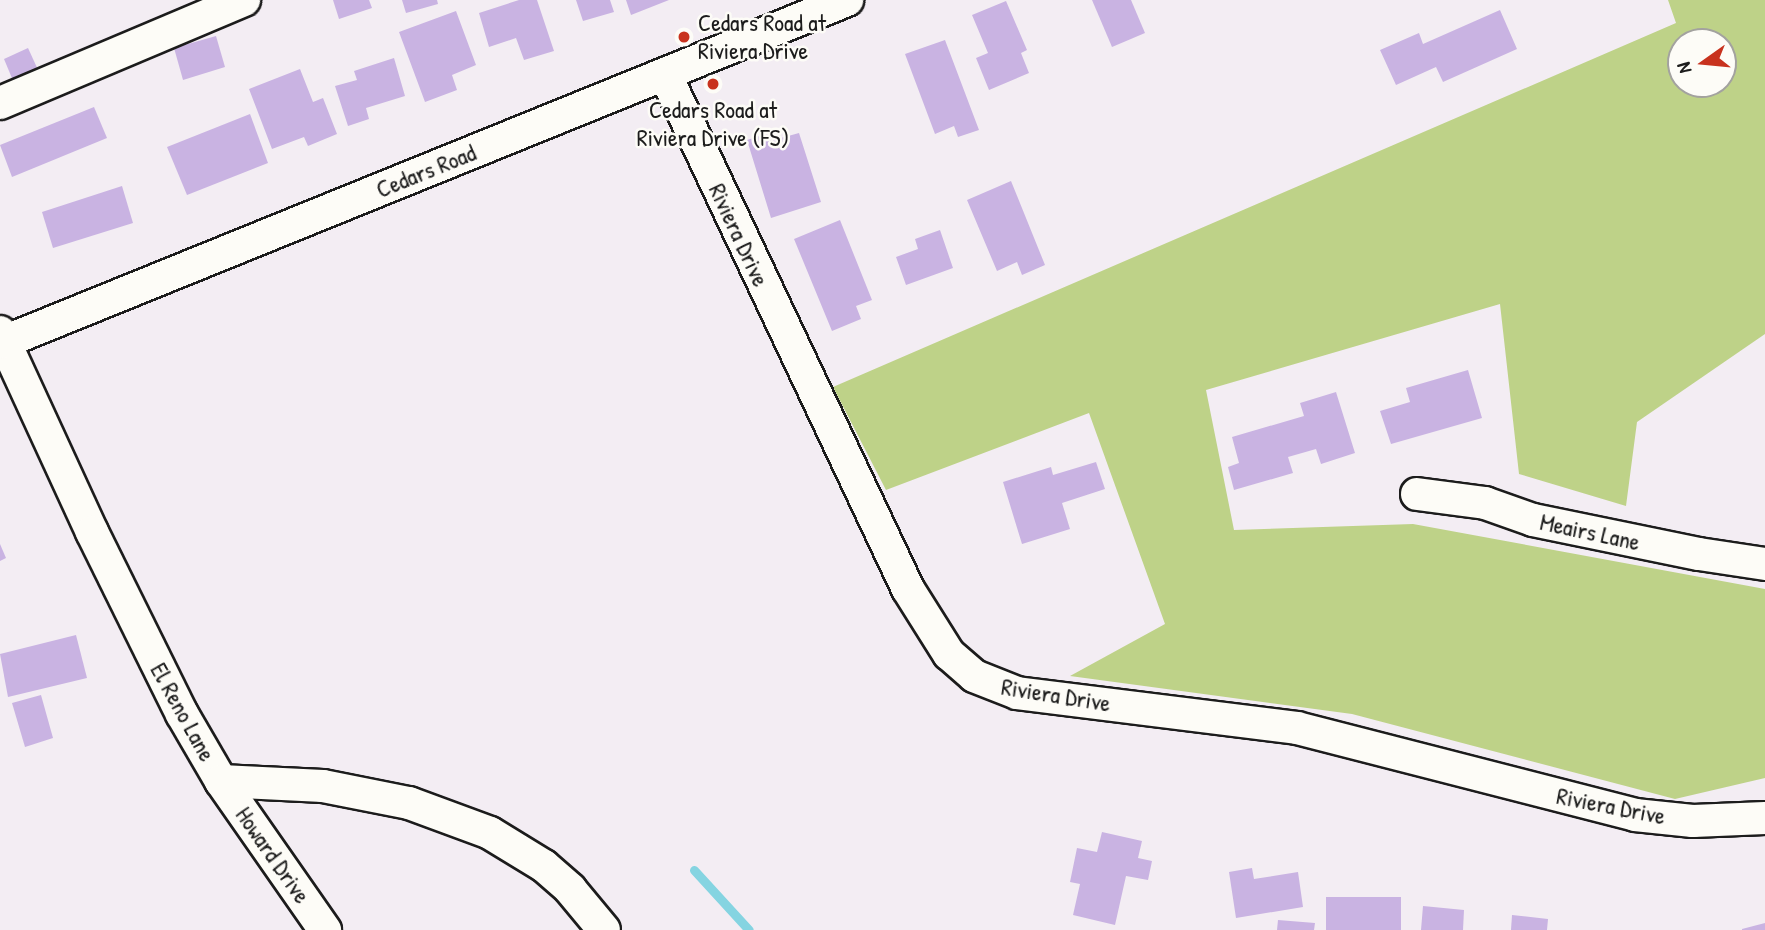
<!DOCTYPE html>
<html>
<head>
<meta charset="utf-8">
<style>
  body { margin:0 }
  #map { position:relative; width:1765px; height:930px; overflow:hidden; background:#f3edf3; font-family:"Patrick Hand",sans-serif }
  div>[style] { position:absolute }
  [style*='--x'] { left:calc(var(--x)*1px); top:calc(var(--y)*1px); width:calc(var(--w)*1px); rotate:calc(var(--a)*1deg) }
  .green>* { inset:0; background:#bed288 }
  .stream>* { height:9px; margin:-4.5px; padding:0 4.5px; transform-origin:4.5px; border-radius:4.5px; background:#85d4e1 }
  .building>* { inset:0; background:#c9b3e2 }
  .roads { filter:drop-shadow(2px 0 #1c1c1c) drop-shadow(-2px 0 #1c1c1c) drop-shadow(0 2px #1c1c1c) drop-shadow(0 -2px #1c1c1c) }
  .minor>* { height:32px; margin:-16px; padding:0 16px; transform-origin:16px; border-radius:16px; background:#fdfcf7 }
  .dots>* { width:19px; height:19px; translate:-50% -50%; box-sizing:border-box; border:4px solid #fdfcf7; border-radius:50% }
  span { translate:-50% -50%; white-space:nowrap; text-align:center; line-height:1.15; -webkit-text-stroke:5px #fdfcf7; paint-order:stroke }
  .poi-label { font-size:24px; color:#1c1c1c }
  .left { translate:0 -50%; text-align:left }
  .street-label { font-size:24px; color:#1c1c1c }
  .north { position:absolute; left:1667px; top:28px; width:70px; height:70px; box-sizing:border-box; background:#fdfcf7; border:2px solid #a3a29f; border-radius:50%; rotate:255deg; font-size:19px; font-weight:700; line-height:28px; text-align:center; color:#1c1c1c }
  .north::after { content:''; display:block; margin:auto; width:24px; height:32px; background:#c8321e; clip-path:polygon(50% 0,100% 100%,50% 72%,0 100%) }
</style>
</head>
<body>
<div id="map">
  <div class="green">
    <div style="clip-path:polygon(evenodd,1668px 0,1765px 0,1765px 334px,1637px 422px,1626px 506px,1519px 474px,1500px 304px,1206px 390px,1234px 530px,1413px 524px,1765px 589px,1765px 778px,1675px 799px,1352px 714px,1070px 676px,1165px 624px,1089px 413px,886px 490px,833px 387px,1676px 23px,1668px 0,1681px 42px,1723px 42px,1723px 84px,1681px 84px,1681px 42px)"></div>
  </div>
  <div class="stream">
    <div style="--x:694;--y:870;--w:81;--a:47.5"></div>
  </div>
  <div class="building">
    <div style="clip-path:polygon(333px 0,369px 0,372px 8px,339px 19px)"></div>
    <div style="clip-path:polygon(402px 0,437px 0,438px 4px,406px 13px)"></div>
    <div style="clip-path:polygon(519px 0,537px 0,554px 51px,524px 60px,516px 38px,489px 47px,479px 13px)"></div>
    <div style="clip-path:polygon(576px 0,610px 0,614px 12px,583px 21px)"></div>
    <div style="clip-path:polygon(626px 0,669px 0,631px 15px)"></div>
    <div style="clip-path:polygon(1092px 0,1131px 0,1145px 33px,1112px 47px)"></div>
    <div style="clip-path:polygon(1006px 1px,1027px 50px,1021px 53px,1029px 73px,989px 90px,976px 58px,988px 53px,972px 15px)"></div>
    <div style="clip-path:polygon(1500px 10px,1517px 49px,1443px 82px,1436px 67px,1396px 85px,1380px 50px,1419px 33px,1423px 44px)"></div>
    <div style="clip-path:polygon(456px 11px,476px 65px,452px 75px,457px 90px,425px 102px,399px 32px)"></div>
    <div style="clip-path:polygon(216px 36px,225px 67px,183px 80px,174px 48px)"></div>
    <div style="clip-path:polygon(945px 40px,979px 130px,958px 137px,954px 126px,935px 134px,905px 54px)"></div>
    <div style="clip-path:polygon(28px 48px,39px 72px,14px 83px,4px 59px)"></div>
    <div style="clip-path:polygon(394px 58px,405px 96px,366px 108px,369px 119px,348px 126px,335px 86px,357px 80px,354px 71px)"></div>
    <div style="clip-path:polygon(300px 69px,313px 102px,323px 98px,337px 134px,308px 146px,304px 137px,272px 149px,249px 89px)"></div>
    <div style="clip-path:polygon(94px 107px,107px 138px,12px 177px,0 145px)"></div>
    <div style="clip-path:polygon(250px 114px,268px 163px,187px 195px,167px 147px)"></div>
    <div style="clip-path:polygon(772px 132px,774px 140px,799px 133px,821px 202px,771px 218px,747px 140px)"></div>
    <div style="clip-path:polygon(1011px 181px,1045px 265px,1022px 275px,1017px 262px,997px 271px,967px 200px)"></div>
    <div style="clip-path:polygon(122px 186px,133px 223px,53px 248px,42px 212px)"></div>
    <div style="clip-path:polygon(840px 220px,872px 300px,856px 306px,861px 319px,832px 331px,794px 239px)"></div>
    <div style="clip-path:polygon(940px 230px,953px 268px,906px 285px,896px 257px,918px 249px,915px 239px)"></div>
    <div style="clip-path:polygon(1468px 370px,1482px 418px,1391px 444px,1380px 411px,1410px 402px,1406px 388px)"></div>
    <div style="clip-path:polygon(1336px 392px,1355px 453px,1321px 464px,1316px 449px,1288px 457px,1293px 473px,1234px 490px,1228px 467px,1239px 463px,1232px 437px,1304px 416px,1300px 403px)"></div>
    <div style="clip-path:polygon(1096px 462px,1105px 489px,1062px 503px,1070px 529px,1022px 544px,1003px 482px,1051px 467px,1053px 475px)"></div>
    <div style="clip-path:polygon(0 544px,6px 558px,0 561px)"></div>
    <div style="clip-path:polygon(76px 635px,87px 678px,8px 697px,0 654px)"></div>
    <div style="clip-path:polygon(41px 695px,53px 738px,25px 747px,12px 703px)"></div>
    <div style="clip-path:polygon(1102px 832px,1142px 841px,1138px 858px,1152px 861px,1148px 880px,1126px 876px,1115px 925px,1073px 915px,1080px 884px,1070px 882px,1077px 848px,1097px 852px)"></div>
    <div style="clip-path:polygon(1252px 868px,1254px 879px,1298px 872px,1303px 907px,1236px 918px,1229px 872px)"></div>
    <div style="clip-path:polygon(1326px 897px,1401px 897px,1401px 930px,1326px 930px)"></div>
    <div style="clip-path:polygon(1423px 906px,1464px 910px,1463px 930px,1421px 930px)"></div>
    <div style="clip-path:polygon(1512px 915px,1548px 919px,1547px 930px,1511px 930px)"></div>
    <div style="clip-path:polygon(1278px 920px,1315px 923px,1314px 930px,1277px 930px)"></div>
    <div style="clip-path:polygon(1765px 923px,1765px 930px,1742px 930px,1742px 929px)"></div>
  </div>
  <div class="roads">
    <div class="minor">
      <div style="--x:665;--y:74;--w:569;--a:64.74"></div>
      <div style="--x:908;--y:589;--w:77;--a:57.8"></div>
      <div style="--x:949;--y:654;--w:33;--a:41"></div>
      <div style="--x:974;--y:676;--w:46;--a:21.6"></div>
      <div style="--x:1017;--y:693;--w:282;--a:7.1"></div>
      <div style="--x:1297;--y:728;--w:349;--a:14.4"></div>
      <div style="--x:1635;--y:815;--w:58;--a:5.9"></div>
      <div style="--x:1693;--y:821;--w:72;--a:-2.4"></div>
      <div style="--x:0;--y:103;--w:265;--a:-22.9"></div>
      <div style="--x:0;--y:332;--w:220;--a:65.3"></div>
      <div style="--x:92;--y:532;--w:203;--a:63.7"></div>
      <div style="--x:182;--y:714;--w:78;--a:59.8"></div>
      <div style="--x:221;--y:781;--w:182;--a:55.1"></div>
      <div style="--x:4;--y:342;--w:910;--a:-22.08"></div>
      <div style="--x:1417;--y:494;--w:69;--a:7.5"></div>
      <div style="--x:1485;--y:503;--w:51;--a:19.5"></div>
      <div style="--x:1533;--y:520;--w:169;--a:11.6"></div>
      <div style="--x:1699;--y:554;--w:67;--a:8.6"></div>
      <div style="--x:221;--y:781;--w:102;--a:2.8"></div>
      <div style="--x:323;--y:786;--w:88;--a:11.2"></div>
      <div style="--x:409;--y:803;--w:86;--a:20.3"></div>
      <div style="--x:490;--y:833;--w:63;--a:31.4"></div>
      <div style="--x:544;--y:866;--w:35;--a:41"></div>
      <div style="--x:570;--y:889;--w:53;--a:50.3"></div>
    </div>
  </div>
  <div class="dots">
    <div style="left:684px;top:37px;background:#c8321e"></div>
    <div style="left:713px;top:84px;background:#c8321e"></div>
  </div>
  <div class="poi-label">
    <span class="left" style="left:698px;top:37px">Cedars Road at<br>Riviera Drive</span>
    <span style="left:713px;top:124px">Cedars Road at<br>Riviera Drive (FS)</span>
  </div>
  <div class="street-label">
    <span style="left:426px;top:171px;rotate:-22deg">Cedars Road</span>
    <span style="left:739px;top:235px;rotate:65deg">Riviera Drive</span>
    <span style="left:1590px;top:532px;rotate:12deg">Meairs Lane</span>
    <span style="left:1056px;top:695px;rotate:9deg">Riviera Drive</span>
    <span style="left:183px;top:712px;rotate:61deg">El Reno Lane</span>
    <span style="left:1611px;top:806px;rotate:11deg">Riviera Drive</span>
    <span style="left:273px;top:855px;rotate:55deg">Howard Drive</span>
  </div>
  <div class="north">N</div>
</div>
</body>
</html>
